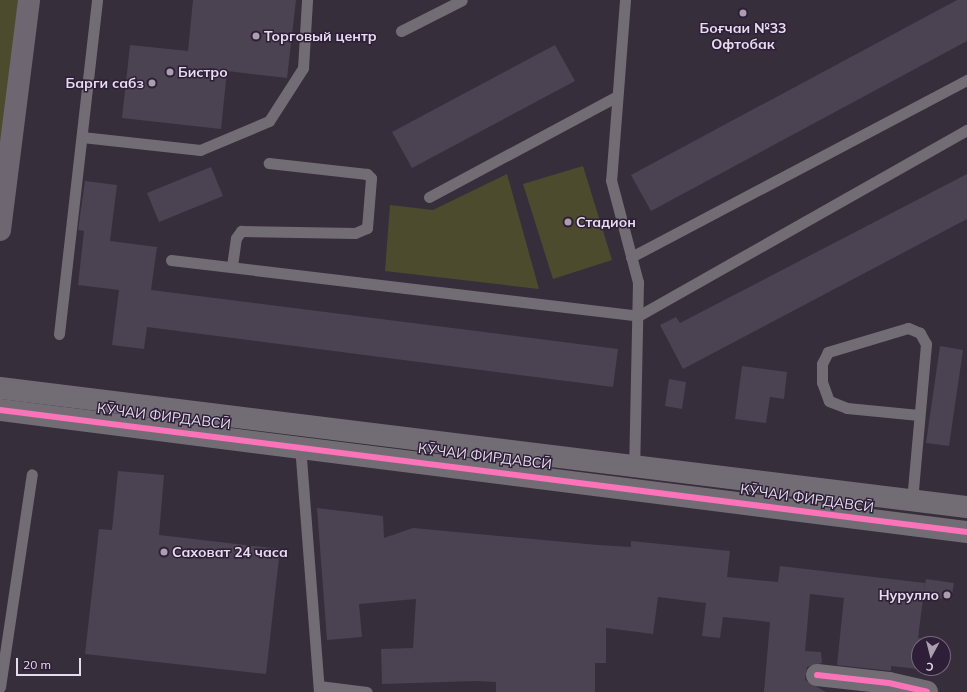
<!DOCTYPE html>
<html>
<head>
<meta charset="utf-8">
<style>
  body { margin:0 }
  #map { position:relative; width:967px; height:692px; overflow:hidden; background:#372e3c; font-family:Mulish,sans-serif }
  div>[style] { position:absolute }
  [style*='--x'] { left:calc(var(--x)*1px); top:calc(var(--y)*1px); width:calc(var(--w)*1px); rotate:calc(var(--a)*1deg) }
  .green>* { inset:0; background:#4c4b2d }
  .building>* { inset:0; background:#4b4351 }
  .service>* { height:11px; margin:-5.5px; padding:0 5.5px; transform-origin:5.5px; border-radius:5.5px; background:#726d75 }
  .minor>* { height:22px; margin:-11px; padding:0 11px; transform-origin:11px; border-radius:11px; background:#726d75 }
  .tertiary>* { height:22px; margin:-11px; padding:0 11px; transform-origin:11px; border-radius:11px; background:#726d75 }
  .trunk>* { height:22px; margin:-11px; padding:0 11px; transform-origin:11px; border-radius:11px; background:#6e6772 }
  .cycleway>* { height:6px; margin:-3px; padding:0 3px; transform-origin:3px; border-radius:3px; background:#fb73b8 }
  .dots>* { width:11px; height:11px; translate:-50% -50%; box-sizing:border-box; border:2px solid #2e1e38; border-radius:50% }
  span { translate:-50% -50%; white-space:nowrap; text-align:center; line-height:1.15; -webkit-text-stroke:3px #2e1e38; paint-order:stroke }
  .poi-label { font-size:14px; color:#e6dced; font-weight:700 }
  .left { translate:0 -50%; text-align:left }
  .right { translate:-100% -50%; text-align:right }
  .street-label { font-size:14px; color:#e6dced }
  .north { position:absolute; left:911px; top:636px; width:40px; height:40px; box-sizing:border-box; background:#2e1e38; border:1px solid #786a80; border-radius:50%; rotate:187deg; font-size:11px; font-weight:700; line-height:16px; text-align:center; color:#e6dced }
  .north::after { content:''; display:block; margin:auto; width:14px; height:18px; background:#a99faf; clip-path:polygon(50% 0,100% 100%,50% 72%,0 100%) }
  .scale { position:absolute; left:16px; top:658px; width:65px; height:18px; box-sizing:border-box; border:2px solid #e6dced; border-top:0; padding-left:5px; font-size:12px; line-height:14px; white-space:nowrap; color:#e6dced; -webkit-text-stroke:3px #2e1e38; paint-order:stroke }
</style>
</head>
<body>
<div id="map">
  <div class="green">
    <div style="clip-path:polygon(0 0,23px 0,0 181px)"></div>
    <div style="clip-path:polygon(583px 166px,612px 260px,553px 279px,523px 184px)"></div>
    <div style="clip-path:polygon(507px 174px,539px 289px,385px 271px,390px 205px,433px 210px)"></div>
  </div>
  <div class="building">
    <div style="clip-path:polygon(193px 0,296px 0,287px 78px,227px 71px,221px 129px,122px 118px,130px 45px,188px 51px)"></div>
    <div style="clip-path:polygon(957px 0,967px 0,967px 41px,651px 211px,631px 175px)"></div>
    <div style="clip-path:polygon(555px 45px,575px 81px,412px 168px,392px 132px)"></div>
    <div style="clip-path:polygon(211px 167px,223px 196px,159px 222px,147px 193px)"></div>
    <div style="clip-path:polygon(967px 174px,967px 219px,683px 369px,660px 325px,676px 317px,680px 323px)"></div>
    <div style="clip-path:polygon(85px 181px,117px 185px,110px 241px,157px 247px,151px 290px,618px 349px,613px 387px,147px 327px,144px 349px,112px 345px,119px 290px,78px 285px,84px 231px,78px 230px)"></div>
    <div style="clip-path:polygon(940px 346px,963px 350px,949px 446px,926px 443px)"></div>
    <div style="clip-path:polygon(742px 366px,787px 372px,784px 399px,770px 397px,766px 423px,735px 419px)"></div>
    <div style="clip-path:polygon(669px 379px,686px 382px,682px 409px,665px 406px)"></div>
    <div style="clip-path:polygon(118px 471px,164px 475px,159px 535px,280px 549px,266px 674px,85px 654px,99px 529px,112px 530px)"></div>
    <div style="clip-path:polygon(317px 508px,383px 516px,384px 538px,413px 528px,598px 545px,631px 547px,631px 541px,730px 551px,727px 577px,778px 582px,780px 566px,925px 583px,918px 638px,931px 639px,930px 644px,919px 644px,919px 668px,928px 670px,891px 666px,891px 671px,837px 665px,844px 598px,810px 594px,805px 651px,821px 652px,822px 663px,807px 667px,805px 680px,826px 692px,764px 692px,770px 622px,723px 617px,720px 638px,702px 636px,706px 603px,658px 597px,653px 634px,606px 628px,606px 663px,595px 663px,595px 692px,496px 692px,496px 682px,476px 681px,382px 684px,381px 649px,413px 648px,416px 599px,359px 604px,362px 637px,327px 640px)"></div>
    <div style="clip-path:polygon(926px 579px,954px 583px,951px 600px,923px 596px)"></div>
  </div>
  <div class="service">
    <div style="--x:625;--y:0;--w:181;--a:94.4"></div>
    <div style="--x:611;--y:180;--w:106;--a:75.2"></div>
    <div style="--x:638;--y:282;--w:185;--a:91.2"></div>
    <div style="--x:401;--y:31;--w:68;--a:-26.9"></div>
    <div style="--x:82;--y:137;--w:119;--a:6.3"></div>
    <div style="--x:200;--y:150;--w:75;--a:-22.8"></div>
    <div style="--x:269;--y:121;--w:63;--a:-57.3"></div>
    <div style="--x:303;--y:68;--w:68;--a:-86.6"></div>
    <div style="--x:429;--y:197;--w:213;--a:-28.2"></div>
    <div style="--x:631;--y:257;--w:380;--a:-27.8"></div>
    <div style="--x:171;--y:260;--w:470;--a:6.8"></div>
    <div style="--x:638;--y:316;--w:378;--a:-29.5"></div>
    <div style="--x:232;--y:266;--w:28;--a:-82"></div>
    <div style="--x:236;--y:238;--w:9;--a:-54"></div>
    <div style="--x:241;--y:231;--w:114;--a:1"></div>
    <div style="--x:355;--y:233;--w:13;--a:-23"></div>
    <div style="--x:367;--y:228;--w:50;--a:-85.4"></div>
    <div style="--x:371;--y:178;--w:6;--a:-135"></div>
    <div style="--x:367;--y:174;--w:99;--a:-173.6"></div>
    <div style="--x:59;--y:334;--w:336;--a:-83.5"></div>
    <div style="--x:300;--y:445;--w:248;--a:85.6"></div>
    <div style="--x:912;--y:501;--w:158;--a:-84.9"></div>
    <div style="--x:926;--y:344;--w:13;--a:-119"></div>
    <div style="--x:920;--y:333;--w:13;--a:-157"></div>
    <div style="--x:908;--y:328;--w:84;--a:163.3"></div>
    <div style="--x:828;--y:352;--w:13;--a:117"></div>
    <div style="--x:822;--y:364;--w:18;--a:90"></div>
    <div style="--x:822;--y:382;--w:20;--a:70"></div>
    <div style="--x:829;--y:401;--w:19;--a:21"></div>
    <div style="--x:847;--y:408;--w:72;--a:5.6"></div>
    <div style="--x:319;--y:686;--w:48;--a:7.1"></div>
    <div style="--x:0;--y:687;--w:215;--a:-81.5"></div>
  </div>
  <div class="minor">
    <div style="--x:817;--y:675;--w:72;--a:6.3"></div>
    <div style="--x:889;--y:683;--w:39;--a:13"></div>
  </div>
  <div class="tertiary">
    <div style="--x:0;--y:388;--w:974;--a:7.02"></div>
    <div style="--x:0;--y:410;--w:975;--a:7.19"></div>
  </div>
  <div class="trunk">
    <div style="--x:0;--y:230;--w:232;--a:-82.8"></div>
  </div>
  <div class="cycleway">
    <div style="--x:0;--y:410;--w:975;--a:7.19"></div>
    <div style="--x:817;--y:675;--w:72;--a:6.3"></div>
    <div style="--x:889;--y:683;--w:39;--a:13"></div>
  </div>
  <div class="dots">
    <div style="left:743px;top:13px;background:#a99faf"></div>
    <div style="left:256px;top:36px;background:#a99faf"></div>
    <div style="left:170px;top:72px;background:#a99faf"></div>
    <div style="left:152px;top:83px;background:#a99faf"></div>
    <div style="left:568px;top:222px;background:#a99faf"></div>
    <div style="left:164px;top:552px;background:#a99faf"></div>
    <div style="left:947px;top:595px;background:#a99faf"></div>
  </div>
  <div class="poi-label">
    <span style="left:743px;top:36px">Боғчаи №33<br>Офтобак</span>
    <span class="left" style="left:264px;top:36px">Торговый центр</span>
    <span class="left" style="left:178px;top:72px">Бистро</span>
    <span class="right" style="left:144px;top:83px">Барги сабз</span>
    <span class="left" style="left:576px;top:222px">Стадион</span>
    <span class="left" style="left:172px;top:552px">Саховат 24 часа</span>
    <span class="right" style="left:939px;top:595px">Нурулло</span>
  </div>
  <div class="street-label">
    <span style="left:164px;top:416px;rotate:7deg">КӮЧАИ ФИРДАВСӢ</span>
    <span style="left:485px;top:456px;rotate:7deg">КӮЧАИ ФИРДАВСӢ</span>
    <span style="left:807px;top:498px;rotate:8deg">КӮЧАИ ФИРДАВСӢ</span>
  </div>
  <div class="north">С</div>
  <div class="scale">20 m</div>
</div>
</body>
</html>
